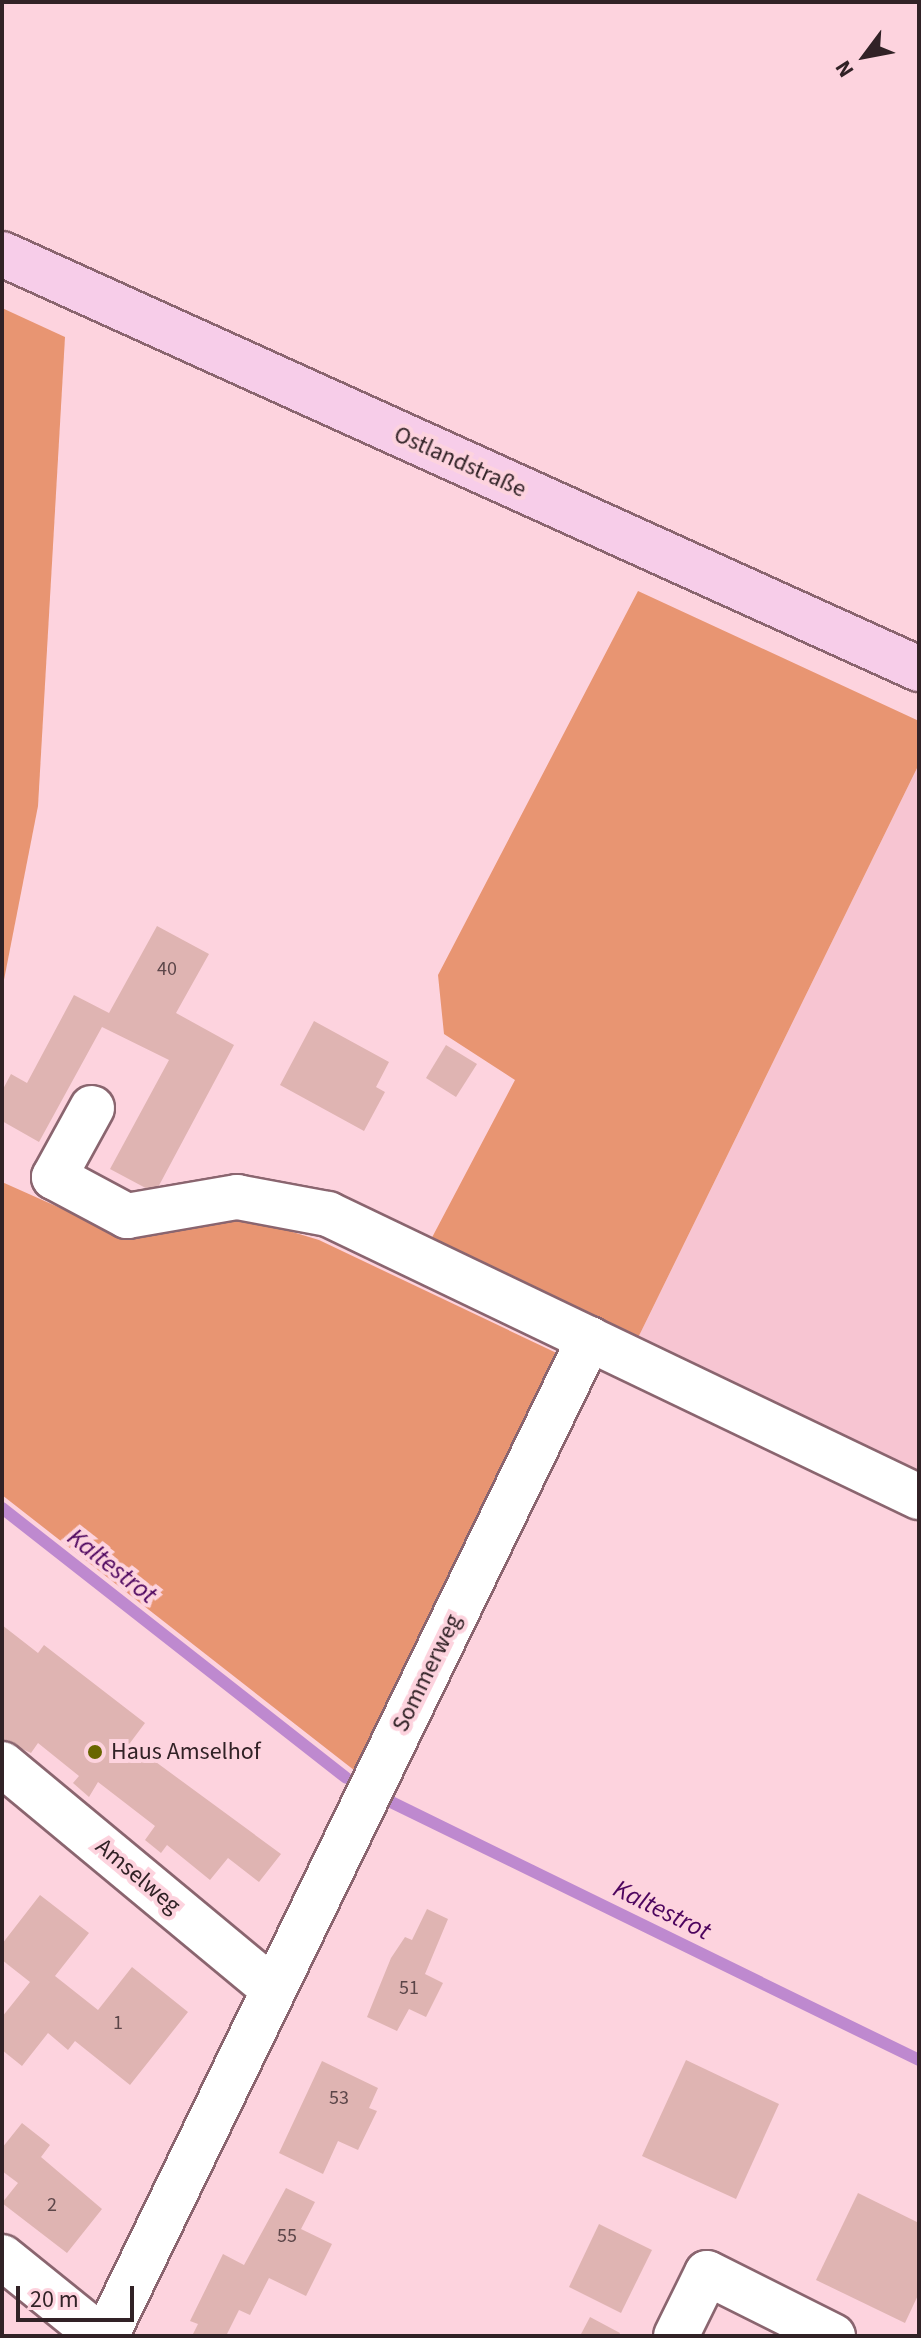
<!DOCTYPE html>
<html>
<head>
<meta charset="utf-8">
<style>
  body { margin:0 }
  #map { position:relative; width:921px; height:2338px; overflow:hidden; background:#fdd3de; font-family:"Source Sans 3",sans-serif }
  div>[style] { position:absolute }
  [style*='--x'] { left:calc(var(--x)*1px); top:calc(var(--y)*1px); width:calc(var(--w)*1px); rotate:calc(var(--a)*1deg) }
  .built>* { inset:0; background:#f7c5d2 }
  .green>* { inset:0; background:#e89572 }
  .stream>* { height:12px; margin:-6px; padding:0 6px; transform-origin:6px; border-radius:6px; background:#be89cf }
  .building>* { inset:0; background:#dfb4b2 }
  .roads { filter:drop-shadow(2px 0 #8a656f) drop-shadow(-2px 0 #8a656f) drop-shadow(0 2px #8a656f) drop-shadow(0 -2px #8a656f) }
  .minor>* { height:44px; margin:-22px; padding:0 22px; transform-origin:22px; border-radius:22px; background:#fff }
  .major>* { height:44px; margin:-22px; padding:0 22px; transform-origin:22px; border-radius:22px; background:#f7cde9 }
  .dots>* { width:22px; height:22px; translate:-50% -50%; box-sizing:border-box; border:4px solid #fdd3de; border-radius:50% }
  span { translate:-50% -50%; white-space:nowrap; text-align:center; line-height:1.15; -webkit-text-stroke:8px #fdd3de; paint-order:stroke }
  .number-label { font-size:20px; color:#5c4649 }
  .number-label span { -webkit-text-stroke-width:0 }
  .street-label { font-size:24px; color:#312226 }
  .poi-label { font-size:24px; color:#312226 }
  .left { translate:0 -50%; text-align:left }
  .water-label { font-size:26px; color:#4d055e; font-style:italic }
  .frame { position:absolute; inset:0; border:4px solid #312226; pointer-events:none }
  .north { position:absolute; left:825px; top:16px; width:80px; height:80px; -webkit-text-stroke:6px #fdd3de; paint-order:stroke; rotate:238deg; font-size:22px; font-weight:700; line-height:32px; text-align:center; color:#312226 }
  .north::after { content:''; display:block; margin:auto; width:28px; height:36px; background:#312226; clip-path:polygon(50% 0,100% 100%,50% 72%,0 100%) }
  .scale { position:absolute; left:16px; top:2286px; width:118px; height:36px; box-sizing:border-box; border:4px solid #312226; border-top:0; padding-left:10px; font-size:24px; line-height:28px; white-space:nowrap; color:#312226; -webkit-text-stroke:6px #fdd3de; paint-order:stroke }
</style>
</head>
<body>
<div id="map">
  <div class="built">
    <div style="clip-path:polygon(919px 764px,919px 1486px,634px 1346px)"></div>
  </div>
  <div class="green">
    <div style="clip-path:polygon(2px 308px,65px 337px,38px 806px,2px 990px)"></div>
    <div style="clip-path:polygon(638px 591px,919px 721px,919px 764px,634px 1346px,427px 1247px,515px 1080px,444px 1034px,438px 975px)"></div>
    <div style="clip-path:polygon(2px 1182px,123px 1236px,233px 1214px,319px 1240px,565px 1357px,359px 1774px,2px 1495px)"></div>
  </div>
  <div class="stream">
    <div style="--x:2;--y:1508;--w:437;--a:38.1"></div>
    <div style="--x:387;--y:1800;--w:592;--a:26.05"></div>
  </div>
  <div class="building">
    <div style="clip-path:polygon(157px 926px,209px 954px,176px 1013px,234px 1045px,155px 1193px,110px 1169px,169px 1060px,102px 1027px,39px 1142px,2px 1121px,2px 1091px,11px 1074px,27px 1083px,74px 995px,109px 1013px)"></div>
    <div style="clip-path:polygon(314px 1021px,389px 1062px,376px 1087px,385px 1092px,364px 1131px,280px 1085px)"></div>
    <div style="clip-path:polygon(446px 1045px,477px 1064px,456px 1097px,426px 1078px)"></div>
    <div style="clip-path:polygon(2px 1625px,38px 1653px,44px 1645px,145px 1723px,130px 1743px,281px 1854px,259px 1882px,228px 1858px,210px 1880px,167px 1845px,161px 1853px,145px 1840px,155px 1826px,98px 1782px,89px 1797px,73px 1783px,79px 1776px,38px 1743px,31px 1753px,9px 1743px,2px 1753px)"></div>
    <div style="clip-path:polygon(40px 1895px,89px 1933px,55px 1976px,98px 2010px,132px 1967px,188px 2012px,130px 2085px,75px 2041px,68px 2050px,48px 2033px,22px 2066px,2px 2050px,2px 2017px,30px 1982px,2px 1960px,2px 1944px)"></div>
    <div style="clip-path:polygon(427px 1909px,448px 1919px,425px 1974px,443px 1983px,426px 2017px,409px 2009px,397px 2031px,367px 2017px,391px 1958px,405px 1937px,412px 1940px)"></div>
    <div style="clip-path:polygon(686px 2060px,779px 2104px,736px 2199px,642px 2156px)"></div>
    <div style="clip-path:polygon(322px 2061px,378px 2088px,369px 2108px,377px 2111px,358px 2150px,338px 2141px,323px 2174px,279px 2153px)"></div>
    <div style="clip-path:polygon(22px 2123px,50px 2145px,41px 2157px,102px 2209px,67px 2253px,2px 2203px,18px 2183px,2px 2171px,2px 2148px)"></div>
    <div style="clip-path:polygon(286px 2188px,315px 2202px,301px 2229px,332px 2244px,306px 2296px,269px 2278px,250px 2315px,239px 2310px,226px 2336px,192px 2336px,198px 2324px,190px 2321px,223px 2254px,244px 2265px)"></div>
    <div style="clip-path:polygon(858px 2193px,919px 2223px,919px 2293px,905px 2323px,816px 2280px)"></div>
    <div style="clip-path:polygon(599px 2224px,652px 2250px,621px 2313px,569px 2287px)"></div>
    <div style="clip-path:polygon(590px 2317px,620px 2333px,619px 2336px,580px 2336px)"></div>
  </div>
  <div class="roads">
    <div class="minor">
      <div style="--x:92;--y:1108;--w:79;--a:118.8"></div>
      <div style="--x:54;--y:1177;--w:83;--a:28.1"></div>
      <div style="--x:127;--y:1216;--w:112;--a:-9.8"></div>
      <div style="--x:237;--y:1197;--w:93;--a:10.6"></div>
      <div style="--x:328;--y:1214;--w:289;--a:25.6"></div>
      <div style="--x:2;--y:1764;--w:352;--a:39.7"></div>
      <div style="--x:2;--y:2257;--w:126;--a:38.9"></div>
      <div style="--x:106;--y:2336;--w:1108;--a:-64.15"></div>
      <div style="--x:589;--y:1339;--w:366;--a:25.6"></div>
      <div style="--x:676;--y:2336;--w:70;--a:-63.8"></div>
      <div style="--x:707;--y:2273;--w:141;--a:26.6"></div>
    </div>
    <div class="major">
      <div style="--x:2;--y:254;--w:1007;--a:24.35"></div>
    </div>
  </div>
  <div class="dots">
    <div style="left:95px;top:1752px;background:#686600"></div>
  </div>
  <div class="number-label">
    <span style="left:167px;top:969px">40</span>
    <span style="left:409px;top:1988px">51</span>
    <span style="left:118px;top:2023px">1</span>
    <span style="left:339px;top:2098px">53</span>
    <span style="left:52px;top:2205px">2</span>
    <span style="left:287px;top:2236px">55</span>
  </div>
  <div class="street-label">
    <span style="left:460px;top:462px;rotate:24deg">Ostlandstraße</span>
    <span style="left:427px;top:1673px;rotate:-64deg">Sommerweg</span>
    <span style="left:138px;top:1876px;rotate:40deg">Amselweg</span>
  </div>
  <div class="poi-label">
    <span class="left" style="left:111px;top:1752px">Haus Amselhof</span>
  </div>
  <div class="water-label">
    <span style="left:112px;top:1566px;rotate:38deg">Kaltestrot</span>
    <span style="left:662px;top:1910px;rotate:26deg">Kaltestrot</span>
  </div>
  <div class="frame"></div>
  <div class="north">N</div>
  <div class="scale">20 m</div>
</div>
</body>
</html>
